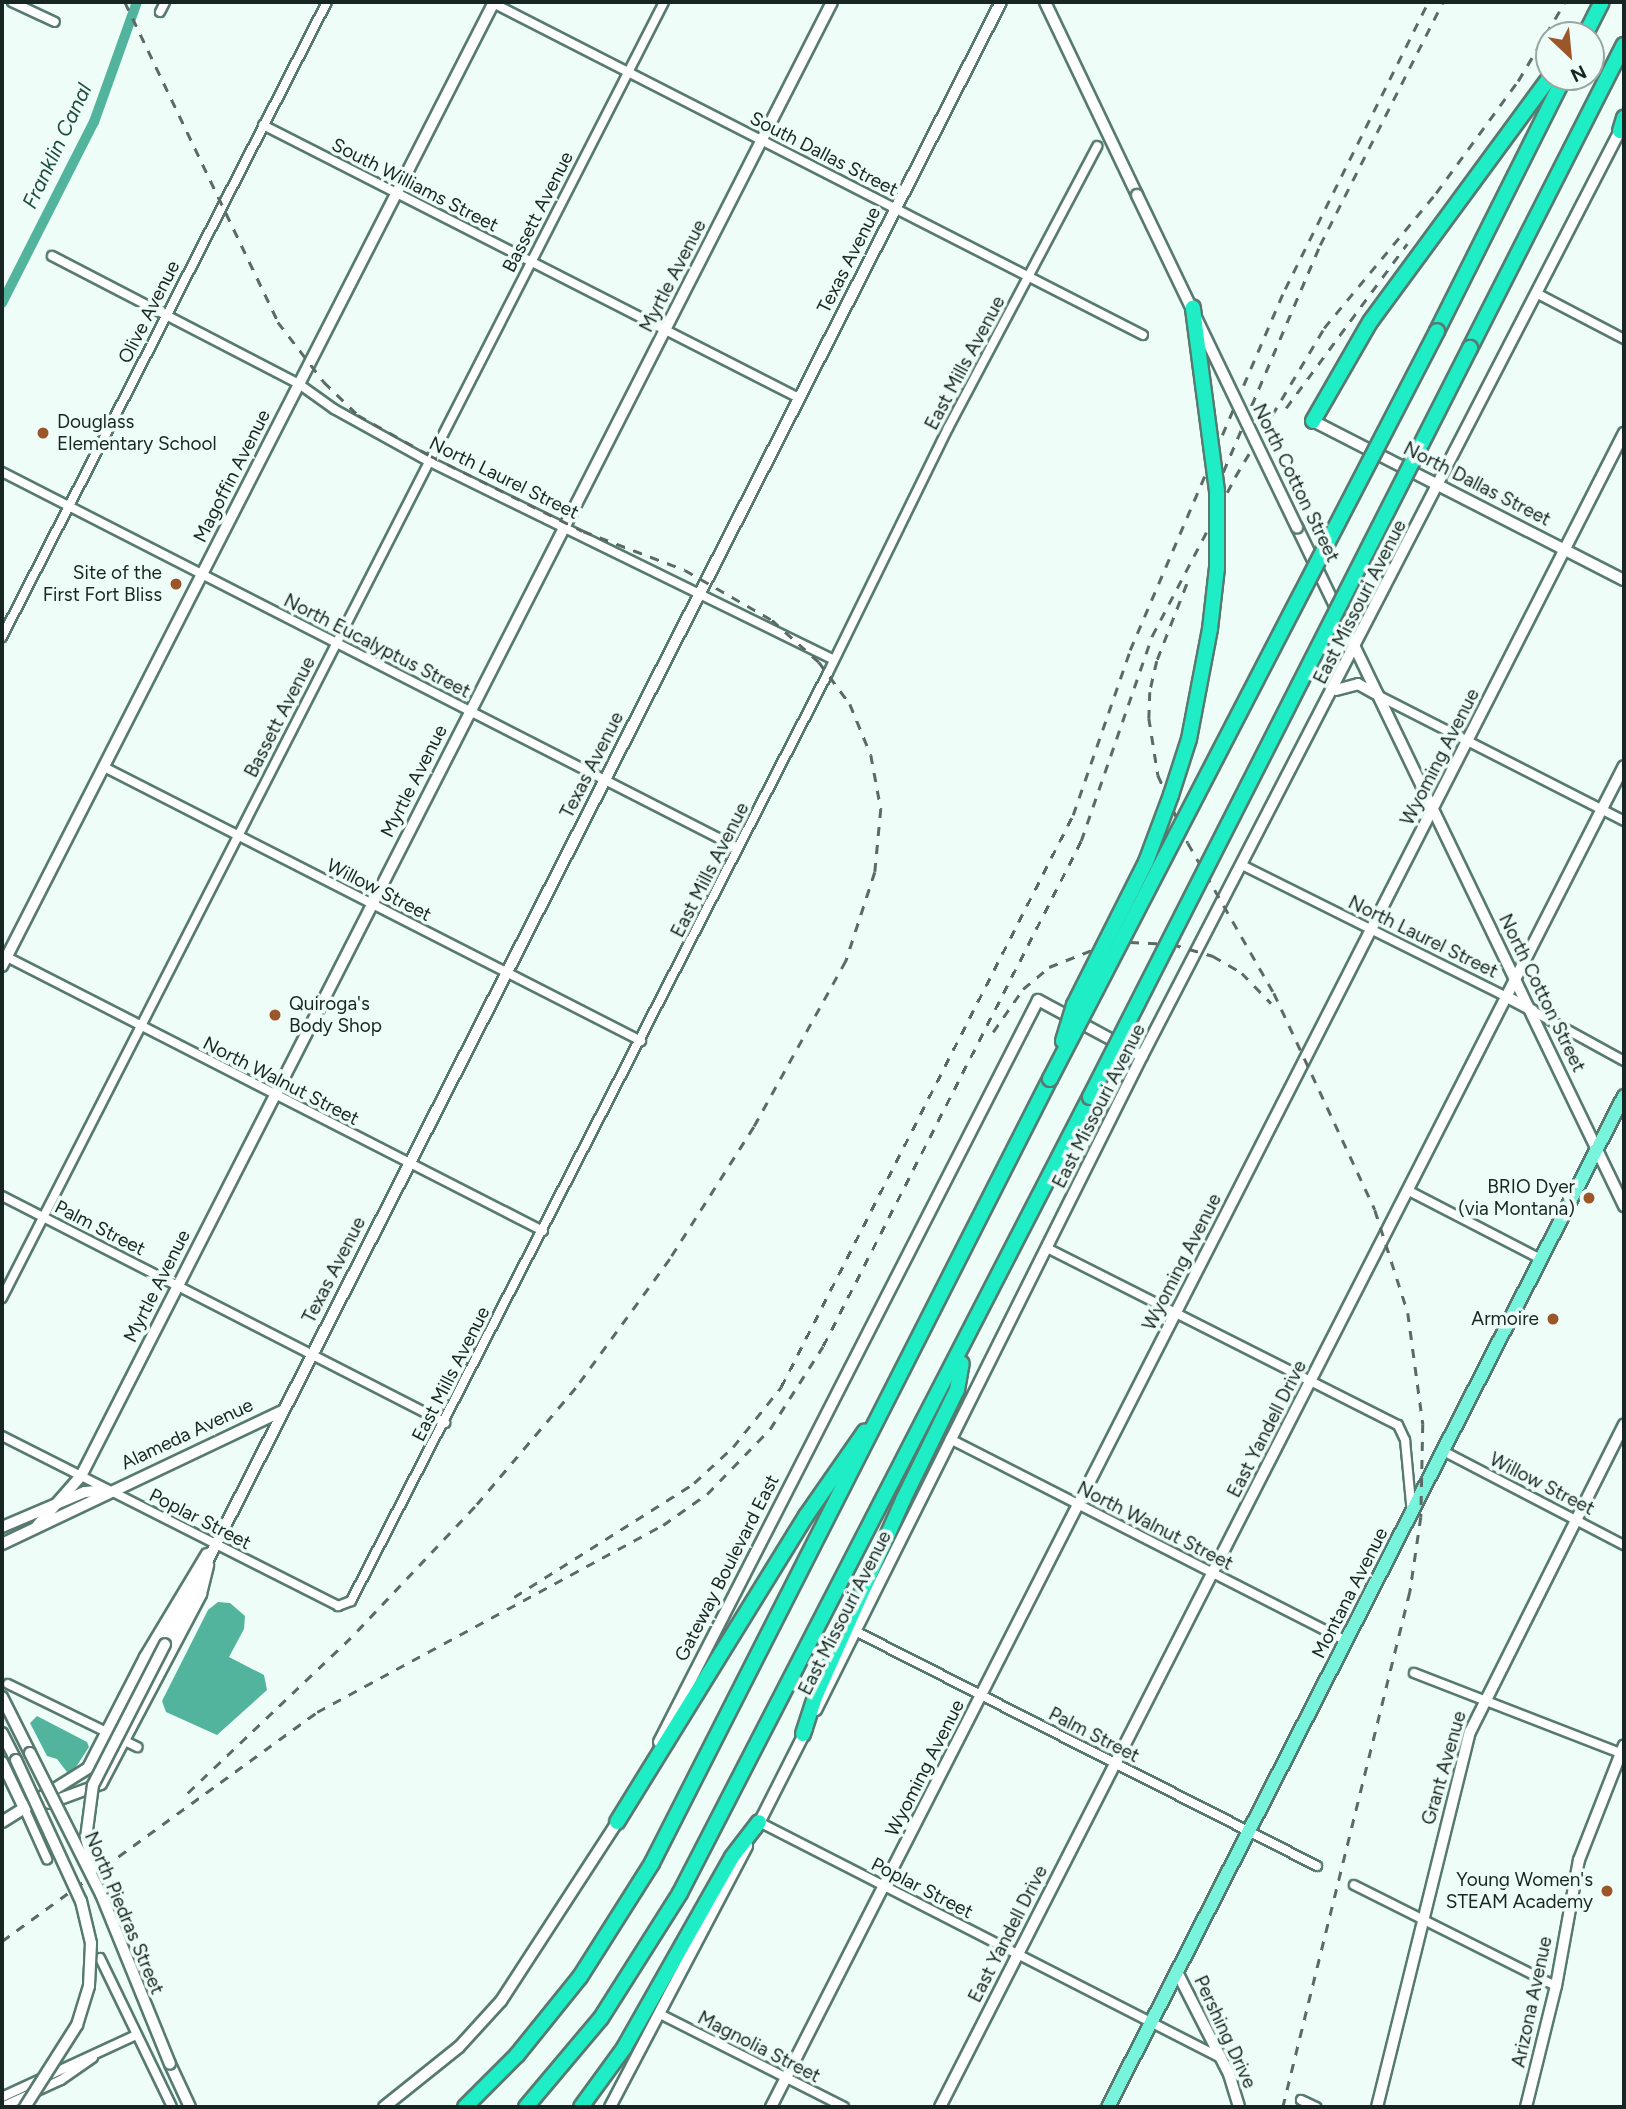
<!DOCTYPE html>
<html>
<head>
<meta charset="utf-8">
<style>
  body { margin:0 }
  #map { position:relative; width:1626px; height:2109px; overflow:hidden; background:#eefdf8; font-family:Figtree,sans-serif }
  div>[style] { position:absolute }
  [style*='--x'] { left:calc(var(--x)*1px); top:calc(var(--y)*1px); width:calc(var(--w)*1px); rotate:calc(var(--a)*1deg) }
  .water>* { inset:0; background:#52b49c }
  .canal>* { height:10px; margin:-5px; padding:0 5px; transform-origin:5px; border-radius:5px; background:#52b49c }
  .roads { filter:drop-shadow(2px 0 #577a70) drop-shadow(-2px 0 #577a70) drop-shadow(0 2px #577a70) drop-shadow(0 -2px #577a70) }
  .minor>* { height:8px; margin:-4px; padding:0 4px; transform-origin:4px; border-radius:4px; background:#fff }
  .tertiary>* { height:10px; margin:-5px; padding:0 5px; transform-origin:5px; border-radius:5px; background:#fff }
  .secondary>* { height:10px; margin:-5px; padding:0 5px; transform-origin:5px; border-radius:5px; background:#fff }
  .primary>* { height:12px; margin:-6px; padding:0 6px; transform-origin:6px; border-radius:6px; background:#78f4dc }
  .motorway>* { height:14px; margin:-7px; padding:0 7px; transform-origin:7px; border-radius:7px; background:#1eedc5 }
  .rail>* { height:2.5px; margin-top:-1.25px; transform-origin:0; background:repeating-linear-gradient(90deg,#5b6a66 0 9px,transparent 0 18px) }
  .bridges { filter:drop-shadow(2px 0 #577a70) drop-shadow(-2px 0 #577a70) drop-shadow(0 2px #577a70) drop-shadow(0 -2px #577a70) }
  .secondary-bridge>* { height:10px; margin:-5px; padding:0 5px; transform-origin:5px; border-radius:5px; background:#fff }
  .motorway-bridge>* { height:14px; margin:-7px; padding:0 7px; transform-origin:7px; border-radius:7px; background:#1eedc5 }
  .dots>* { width:19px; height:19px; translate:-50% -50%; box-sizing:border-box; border:4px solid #eefdf8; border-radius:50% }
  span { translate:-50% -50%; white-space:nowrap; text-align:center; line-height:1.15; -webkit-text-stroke:7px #eefdf8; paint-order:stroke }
  .street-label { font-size:19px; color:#172622 }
  .poi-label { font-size:19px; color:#172622 }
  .left { translate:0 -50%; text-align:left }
  .right { translate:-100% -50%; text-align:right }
  .water-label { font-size:21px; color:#214c41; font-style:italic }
  .frame { position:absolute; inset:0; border:4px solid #172622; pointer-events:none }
  .north { position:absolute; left:1535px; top:21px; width:70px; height:70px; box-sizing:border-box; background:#eefdf8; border:2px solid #98a7a2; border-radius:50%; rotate:154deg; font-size:19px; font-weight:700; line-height:28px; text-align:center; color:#172622 }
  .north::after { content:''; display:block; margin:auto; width:24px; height:32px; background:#9b562a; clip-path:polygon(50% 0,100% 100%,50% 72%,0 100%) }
</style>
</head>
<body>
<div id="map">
  <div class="water">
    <div style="clip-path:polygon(218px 1602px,230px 1603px,245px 1616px,244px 1629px,229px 1657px,264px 1675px,267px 1690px,217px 1735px,166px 1712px,162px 1701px,208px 1610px)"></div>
    <div style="clip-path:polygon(37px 1716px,87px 1742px,89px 1747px,74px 1770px,67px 1772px,57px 1759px,47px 1756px,30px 1723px)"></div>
  </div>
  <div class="canal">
    <div style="--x:2;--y:303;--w:203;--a:-63.1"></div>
    <div style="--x:94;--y:122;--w:127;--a:-70.3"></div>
  </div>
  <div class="roads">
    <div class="minor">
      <div style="--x:12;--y:2;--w:47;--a:24.9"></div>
      <div style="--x:491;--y:2;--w:732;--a:27.06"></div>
      <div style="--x:160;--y:12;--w:11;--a:-63"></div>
      <div style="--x:263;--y:125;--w:602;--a:26.99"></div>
      <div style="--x:52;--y:256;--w:278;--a:27.4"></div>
      <div style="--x:299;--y:384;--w:43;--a:35.5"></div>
      <div style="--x:334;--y:409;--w:107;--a:29"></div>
      <div style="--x:428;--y:461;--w:451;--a:26.1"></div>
      <div style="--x:1538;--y:294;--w:97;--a:27.6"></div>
      <div style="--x:2;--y:472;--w:826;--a:27.06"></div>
      <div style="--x:2;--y:637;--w:713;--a:-62.9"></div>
      <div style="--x:1379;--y:696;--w:275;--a:27"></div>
      <div style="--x:104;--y:767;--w:603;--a:27.03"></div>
      <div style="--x:1242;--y:865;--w:298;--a:26.5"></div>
      <div style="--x:7;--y:957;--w:602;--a:27.08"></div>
      <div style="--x:1533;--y:1011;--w:104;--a:28.8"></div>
      <div style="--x:1409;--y:1191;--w:148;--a:27.3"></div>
      <div style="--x:2;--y:1196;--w:498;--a:27.1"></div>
      <div style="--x:1047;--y:1248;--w:393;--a:26.8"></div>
      <div style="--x:1398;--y:1425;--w:17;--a:65"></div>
      <div style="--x:1405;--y:1440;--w:74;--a:84.6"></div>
      <div style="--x:2;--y:1298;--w:1455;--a:-62.94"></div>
      <div style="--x:2;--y:1436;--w:377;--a:26.8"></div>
      <div style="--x:338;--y:1606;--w:14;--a:-21"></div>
      <div style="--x:351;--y:1601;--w:1043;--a:-62.8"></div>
      <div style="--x:828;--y:673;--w:273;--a:-63.9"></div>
      <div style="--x:948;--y:428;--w:319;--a:-62.1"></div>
      <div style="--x:950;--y:1439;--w:445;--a:27"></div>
      <div style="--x:1445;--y:1452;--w:202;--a:27.5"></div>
      <div style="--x:857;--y:1632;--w:516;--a:26.96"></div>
      <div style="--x:1414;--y:1673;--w:224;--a:21.2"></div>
      <div style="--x:8;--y:1684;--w:144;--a:26"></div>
      <div style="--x:25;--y:1810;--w:54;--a:65.8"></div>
      <div style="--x:759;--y:1822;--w:519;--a:27.06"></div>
      <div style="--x:1354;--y:1885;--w:226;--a:26.6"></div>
      <div style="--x:100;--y:1958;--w:165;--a:64.2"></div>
      <div style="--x:660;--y:2014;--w:206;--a:26.8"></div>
      <div style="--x:2;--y:2097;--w:148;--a:-24.8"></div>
      <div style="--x:1301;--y:2100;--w:17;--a:25"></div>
      <div style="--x:2;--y:2107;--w:65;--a:-24.6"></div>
      <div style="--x:61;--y:2080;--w:39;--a:-35"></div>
    </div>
    <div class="tertiary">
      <div style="--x:2;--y:966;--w:1082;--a:-62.96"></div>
      <div style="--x:1509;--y:998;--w:27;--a:28"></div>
      <div style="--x:37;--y:1526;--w:67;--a:-48.7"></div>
      <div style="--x:81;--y:1476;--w:1654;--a:-63"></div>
      <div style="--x:2;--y:1762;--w:53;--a:64.4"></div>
      <div style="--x:49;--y:1803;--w:55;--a:-20.1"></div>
      <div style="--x:101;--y:1784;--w:215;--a:-62.2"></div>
      <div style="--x:201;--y:1594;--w:30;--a:-76"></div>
      <div style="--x:2;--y:1822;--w:102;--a:-32.1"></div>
      <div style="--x:88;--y:1768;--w:125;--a:-62.8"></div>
      <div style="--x:145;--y:1657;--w:120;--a:-59"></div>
      <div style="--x:1177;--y:1972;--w:114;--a:63"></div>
      <div style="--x:1229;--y:2074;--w:34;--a:73"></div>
      <div style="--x:771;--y:2107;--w:1879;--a:-63"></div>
      <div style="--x:940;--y:2107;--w:1505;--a:-62.98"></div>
    </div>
    <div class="secondary">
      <div style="--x:1045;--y:2;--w:214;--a:64.5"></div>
      <div style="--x:1313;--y:421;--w:349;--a:27.1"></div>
      <div style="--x:1297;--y:527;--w:754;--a:64.28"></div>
      <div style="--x:1336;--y:690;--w:23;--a:-15"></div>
      <div style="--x:1358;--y:684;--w:23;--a:29"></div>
      <div style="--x:2;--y:1527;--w:90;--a:-22.9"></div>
      <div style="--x:85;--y:1492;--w:21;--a:-5"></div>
      <div style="--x:2;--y:1544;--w:308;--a:-25.4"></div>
      <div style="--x:165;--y:1644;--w:1843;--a:-63.02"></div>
      <div style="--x:2;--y:1697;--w:63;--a:63.4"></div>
      <div style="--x:816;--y:1710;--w:731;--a:-63.51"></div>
      <div style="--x:1142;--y:1056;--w:1048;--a:-62.68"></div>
      <div style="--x:2;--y:1733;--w:30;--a:63"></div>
      <div style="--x:659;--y:1742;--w:833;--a:-62.94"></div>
      <div style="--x:1038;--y:1000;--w:118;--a:28.3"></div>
      <div style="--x:756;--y:1829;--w:113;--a:-63.2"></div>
      <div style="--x:170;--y:2064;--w:47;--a:65.1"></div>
      <div style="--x:384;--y:2107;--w:96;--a:-38.7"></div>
      <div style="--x:459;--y:2047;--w:62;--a:-47.6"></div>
      <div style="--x:501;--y:2001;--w:221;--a:-57"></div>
      <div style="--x:610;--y:2107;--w:295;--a:-62.3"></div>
      <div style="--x:1377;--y:2107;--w:386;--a:-76.1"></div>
      <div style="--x:1470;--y:1732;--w:344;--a:-63.4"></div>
      <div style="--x:1526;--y:2107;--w:125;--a:-76.1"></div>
      <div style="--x:1556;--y:1986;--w:128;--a:-79.7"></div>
      <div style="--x:1579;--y:1860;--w:123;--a:-68.6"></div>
    </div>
    <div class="primary">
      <div style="--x:1108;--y:2107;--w:1135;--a:-62.96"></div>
    </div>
    <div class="motorway">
      <div style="--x:1585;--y:35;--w:37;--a:-63"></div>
      <div style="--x:1620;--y:131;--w:14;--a:-73"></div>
      <div style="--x:1437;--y:331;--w:284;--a:-63.4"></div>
      <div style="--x:1470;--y:348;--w:340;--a:-63.1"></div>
      <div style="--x:1313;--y:421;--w:114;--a:-60.1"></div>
      <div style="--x:1370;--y:322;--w:304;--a:-53.7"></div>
      <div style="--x:803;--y:1734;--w:39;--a:-72"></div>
      <div style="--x:815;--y:1697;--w:216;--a:-65.9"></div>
      <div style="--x:903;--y:1500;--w:123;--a:-63.9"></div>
      <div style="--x:957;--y:1390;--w:27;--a:-80"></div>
      <div style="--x:617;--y:1822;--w:360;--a:-58.3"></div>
      <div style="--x:806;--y:1516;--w:103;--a:-55.2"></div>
      <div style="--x:465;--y:2107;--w:74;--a:-45"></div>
      <div style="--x:517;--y:2055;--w:100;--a:-51.1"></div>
      <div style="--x:580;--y:1977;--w:135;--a:-57.7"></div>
      <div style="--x:652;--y:1863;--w:879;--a:-63.09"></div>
      <div style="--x:526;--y:2107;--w:116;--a:-49.9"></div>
      <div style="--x:601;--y:2018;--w:148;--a:-57.7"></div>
      <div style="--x:680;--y:1893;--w:895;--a:-62.75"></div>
      <div style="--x:581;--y:2107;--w:73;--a:-53.9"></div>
      <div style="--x:624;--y:2048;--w:219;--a:-60.5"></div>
      <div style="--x:732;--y:1857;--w:44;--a:-52.4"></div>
    </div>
  </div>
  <div class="rail">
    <div style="--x:125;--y:2;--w:355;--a:64.4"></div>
    <div style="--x:278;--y:322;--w:76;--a:52.5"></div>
    <div style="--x:324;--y:382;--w:47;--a:44.1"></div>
    <div style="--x:358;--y:415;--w:84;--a:29.3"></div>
    <div style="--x:431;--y:456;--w:169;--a:26.3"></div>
    <div style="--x:583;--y:531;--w:109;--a:20.9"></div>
    <div style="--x:685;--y:570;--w:100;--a:29.9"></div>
    <div style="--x:772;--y:620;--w:63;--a:41.8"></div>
    <div style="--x:819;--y:662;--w:52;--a:53.6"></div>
    <div style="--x:850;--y:704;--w:55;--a:67.6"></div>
    <div style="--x:871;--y:755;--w:55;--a:79.5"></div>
    <div style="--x:881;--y:809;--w:63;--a:95.4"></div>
    <div style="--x:875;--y:872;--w:94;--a:108"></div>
    <div style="--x:846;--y:961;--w:190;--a:119"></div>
    <div style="--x:754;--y:1127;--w:156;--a:122.5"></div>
    <div style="--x:670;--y:1259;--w:160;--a:126.1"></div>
    <div style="--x:576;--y:1388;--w:156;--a:130.3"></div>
    <div style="--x:475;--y:1507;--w:180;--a:133.4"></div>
    <div style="--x:351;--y:1638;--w:229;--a:136.4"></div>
    <div style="--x:1286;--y:408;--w:204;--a:-53.6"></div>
    <div style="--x:1209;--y:505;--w:283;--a:-66.9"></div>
    <div style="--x:1320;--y:245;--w:272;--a:-63.2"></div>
    <div style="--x:1187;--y:584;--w:83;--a:111.3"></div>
    <div style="--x:1157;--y:661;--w:32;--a:103"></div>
    <div style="--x:1150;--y:692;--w:26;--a:92"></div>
    <div style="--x:1149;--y:718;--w:58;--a:81"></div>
    <div style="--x:1158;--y:775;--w:74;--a:66.2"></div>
    <div style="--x:1188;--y:843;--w:173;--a:60.2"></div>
    <div style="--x:1274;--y:993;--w:239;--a:65"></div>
    <div style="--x:1375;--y:1210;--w:108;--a:72.2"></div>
    <div style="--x:1408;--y:1313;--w:112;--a:82.3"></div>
    <div style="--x:1423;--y:1424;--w:93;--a:91.2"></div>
    <div style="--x:1421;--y:1517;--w:76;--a:98.3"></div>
    <div style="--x:1410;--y:1592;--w:530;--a:103.85"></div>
    <div style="--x:993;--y:1032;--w:52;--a:-55.1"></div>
    <div style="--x:1023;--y:989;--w:34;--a:-40"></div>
    <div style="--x:1049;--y:967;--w:52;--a:-21.6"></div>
    <div style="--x:1097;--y:948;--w:34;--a:-10"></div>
    <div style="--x:1130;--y:942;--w:42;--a:2.7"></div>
    <div style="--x:1172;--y:944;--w:43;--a:16.3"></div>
    <div style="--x:1213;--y:956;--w:34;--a:30"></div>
    <div style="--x:1242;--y:973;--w:42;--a:46"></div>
    <div style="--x:514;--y:1597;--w:213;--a:-32.3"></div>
    <div style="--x:694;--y:1483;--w:53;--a:-42.7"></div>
    <div style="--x:733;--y:1447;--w:77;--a:-51.3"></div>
    <div style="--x:781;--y:1387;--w:642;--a:-62.96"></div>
    <div style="--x:1073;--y:815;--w:175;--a:-70.9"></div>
    <div style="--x:1130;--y:650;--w:393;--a:-66.8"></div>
    <div style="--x:1285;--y:289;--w:321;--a:-63.5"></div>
    <div style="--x:2;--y:1941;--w:389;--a:-36"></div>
    <div style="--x:317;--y:1712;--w:393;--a:-28.4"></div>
    <div style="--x:663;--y:1525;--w:54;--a:-35.2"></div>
    <div style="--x:707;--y:1494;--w:91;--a:-45.9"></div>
    <div style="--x:770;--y:1429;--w:98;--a:-57.4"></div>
    <div style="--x:823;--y:1346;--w:567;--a:-62.94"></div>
    <div style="--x:1081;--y:841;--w:217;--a:-70.9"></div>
    <div style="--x:1152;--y:636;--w:179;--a:-62.4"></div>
    <div style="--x:1235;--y:477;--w:174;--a:-59.1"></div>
    <div style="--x:1324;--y:328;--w:175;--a:-50.3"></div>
    <div style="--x:1436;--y:193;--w:139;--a:-53.8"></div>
    <div style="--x:1518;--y:81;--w:92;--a:-59.3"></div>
  </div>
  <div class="bridges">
    <div class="secondary-bridge">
      <div style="--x:1137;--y:195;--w:369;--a:64.3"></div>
      <div style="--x:30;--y:1753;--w:158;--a:63.3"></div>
      <div style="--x:101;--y:1894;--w:183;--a:67.9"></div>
      <div style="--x:16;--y:1760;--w:155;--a:65.3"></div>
      <div style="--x:81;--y:1901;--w:43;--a:76.6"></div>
      <div style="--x:91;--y:1943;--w:43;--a:92.7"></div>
      <div style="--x:89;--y:1986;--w:41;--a:107.1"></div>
      <div style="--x:77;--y:2025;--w:97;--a:122.4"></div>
      <div style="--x:94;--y:1868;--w:31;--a:-105"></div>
      <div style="--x:86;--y:1838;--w:53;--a:-82.5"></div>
      <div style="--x:93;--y:1785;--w:158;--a:-62.9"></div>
    </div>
    <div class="motorway-bridge">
      <div style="--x:1063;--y:1041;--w:38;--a:-73"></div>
      <div style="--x:1074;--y:1005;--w:160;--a:-63.3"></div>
      <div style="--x:1146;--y:862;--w:72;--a:-69.5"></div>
      <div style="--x:1171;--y:795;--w:59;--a:-72.2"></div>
      <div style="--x:1189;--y:739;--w:112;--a:-79.2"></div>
      <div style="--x:1210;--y:629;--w:61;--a:-83.5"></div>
      <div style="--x:1217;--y:568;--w:77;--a:-90"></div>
      <div style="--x:1217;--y:491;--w:185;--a:-97.5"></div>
      <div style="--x:1050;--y:1079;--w:842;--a:-62.64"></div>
      <div style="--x:1090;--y:1097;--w:840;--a:-63.1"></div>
    </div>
  </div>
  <div class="dots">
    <div style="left:43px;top:433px;background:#9b562a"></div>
    <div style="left:176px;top:584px;background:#9b562a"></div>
    <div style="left:275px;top:1015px;background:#9b562a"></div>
    <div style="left:1589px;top:1198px;background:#9b562a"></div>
    <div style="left:1553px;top:1319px;background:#9b562a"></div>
    <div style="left:1607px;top:1891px;background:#9b562a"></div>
  </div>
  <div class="street-label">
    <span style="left:824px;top:154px;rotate:27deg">South Dallas Street</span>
    <span style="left:415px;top:185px;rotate:27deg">South Williams Street</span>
    <span style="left:538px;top:212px;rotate:-63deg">Bassett Avenue</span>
    <span style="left:849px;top:260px;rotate:-63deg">Texas Avenue</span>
    <span style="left:673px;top:276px;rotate:-63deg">Myrtle Avenue</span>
    <span style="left:149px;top:312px;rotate:-63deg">Olive Avenue</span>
    <span style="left:965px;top:363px;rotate:-62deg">East Mills Avenue</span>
    <span style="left:232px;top:476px;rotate:-63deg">Magoffin Avenue</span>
    <span style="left:504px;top:478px;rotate:26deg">North Laurel Street</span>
    <span style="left:1296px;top:483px;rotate:64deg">North Cotton Street</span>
    <span style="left:1477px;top:484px;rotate:27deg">North Dallas Street</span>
    <span style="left:1360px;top:602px;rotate:-63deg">East Missouri Avenue</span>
    <span style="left:377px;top:646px;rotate:27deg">North Eucalyptus Street</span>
    <span style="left:280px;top:717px;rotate:-63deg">Bassett Avenue</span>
    <span style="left:1440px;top:757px;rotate:-63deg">Wyoming Avenue</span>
    <span style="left:592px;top:765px;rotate:-63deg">Texas Avenue</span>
    <span style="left:414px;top:781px;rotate:-63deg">Myrtle Avenue</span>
    <span style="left:710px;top:870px;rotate:-63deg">East Mills Avenue</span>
    <span style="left:379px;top:890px;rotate:27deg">Willow Street</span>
    <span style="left:1423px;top:937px;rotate:26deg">North Laurel Street</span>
    <span style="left:1542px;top:993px;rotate:64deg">North Cotton Street</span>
    <span style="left:281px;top:1081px;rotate:27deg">North Walnut Street</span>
    <span style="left:1099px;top:1106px;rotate:-63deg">East Missouri Avenue</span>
    <span style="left:100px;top:1228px;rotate:27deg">Palm Street</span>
    <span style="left:1182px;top:1262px;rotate:-63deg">Wyoming Avenue</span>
    <span style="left:334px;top:1270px;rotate:-63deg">Texas Avenue</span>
    <span style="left:157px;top:1286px;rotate:-63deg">Myrtle Avenue</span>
    <span style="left:451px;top:1374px;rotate:-63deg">East Mills Avenue</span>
    <span style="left:1267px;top:1429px;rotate:-63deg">East Yandell Drive</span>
    <span style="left:187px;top:1434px;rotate:-25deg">Alameda Avenue</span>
    <span style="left:1542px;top:1484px;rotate:27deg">Willow Street</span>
    <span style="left:200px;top:1519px;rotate:27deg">Poplar Street</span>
    <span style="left:1155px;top:1526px;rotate:27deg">North Walnut Street</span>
    <span style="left:727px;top:1568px;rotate:-63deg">Gateway Boulevard East</span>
    <span style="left:1350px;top:1593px;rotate:-63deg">Montana Avenue</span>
    <span style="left:845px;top:1613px;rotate:-63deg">East Missouri Avenue</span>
    <span style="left:1094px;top:1735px;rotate:27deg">Palm Street</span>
    <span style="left:925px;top:1768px;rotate:-63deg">Wyoming Avenue</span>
    <span style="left:1444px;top:1768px;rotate:-74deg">Grant Avenue</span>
    <span style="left:922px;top:1888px;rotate:27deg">Poplar Street</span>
    <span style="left:124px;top:1913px;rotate:67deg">North Piedras Street</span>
    <span style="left:1008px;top:1934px;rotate:-63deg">East Yandell Drive</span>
    <span style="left:1532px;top:2002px;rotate:-78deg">Arizona Avenue</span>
    <span style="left:1225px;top:2032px;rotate:65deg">Pershing Drive</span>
    <span style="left:759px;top:2047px;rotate:27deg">Magnolia Street</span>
  </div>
  <div class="poi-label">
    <span class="left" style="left:57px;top:433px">Douglass<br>Elementary School</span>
    <span class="right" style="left:162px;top:584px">Site of the<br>First Fort Bliss</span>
    <span class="left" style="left:289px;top:1015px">Quiroga's<br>Body Shop</span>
    <span class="right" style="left:1575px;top:1198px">BRIO Dyer<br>(via Montana)</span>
    <span class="right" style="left:1539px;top:1319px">Armoire</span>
    <span class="right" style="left:1593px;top:1891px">Young Women's<br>STEAM Academy</span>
  </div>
  <div class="water-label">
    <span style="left:57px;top:146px;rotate:-65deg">Franklin Canal</span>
  </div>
  <div class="frame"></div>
  <div class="north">N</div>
</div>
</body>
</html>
